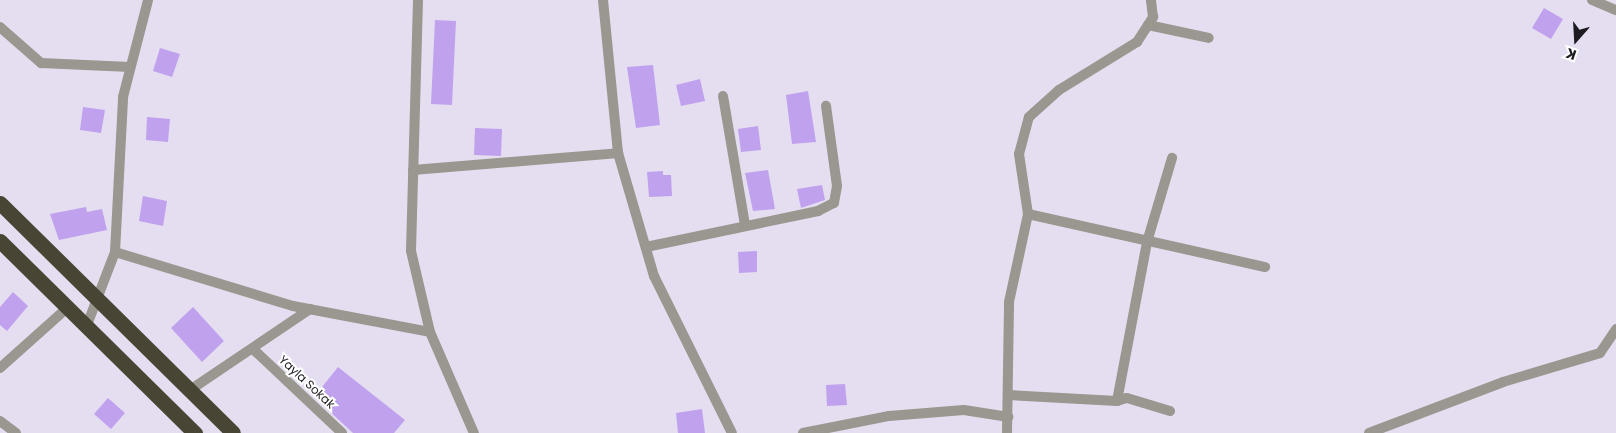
<!DOCTYPE html>
<html>
<head>
<meta charset="utf-8">
<style>
  body { margin:0 }
  #map { position:relative; width:1616px; height:433px; overflow:hidden; background:#e5def0; font-family:Poppins,sans-serif }
  div>[style] { position:absolute }
  [style*='--x'] { left:calc(var(--x)*1px); top:calc(var(--y)*1px); width:calc(var(--w)*1px); rotate:calc(var(--a)*1deg) }
  .building>* { inset:0; background:#c0a1ee }
  .street>* { height:10px; margin:-5px; padding:0 5px; transform-origin:5px; border-radius:5px; background:#99978f }
  .highway>* { height:15px; margin:-7.5px; padding:0 7.5px; transform-origin:7.5px; border-radius:7.5px; background:#494535 }
  span { translate:-50% -50%; white-space:nowrap; text-align:center; line-height:1.15; -webkit-text-stroke:4px #fff; paint-order:stroke }
  .street-label { font-size:12px; color:#1d1a21 }
  .north { position:absolute; left:1551px; top:15px; width:50px; height:50px; -webkit-text-stroke:4px #fff; paint-order:stroke; rotate:199deg; font-size:14px; font-weight:700; line-height:20px; text-align:center; color:#1d1a21 }
  .north::after { content:''; display:block; margin:auto; width:18px; height:22px; background:#1d1a21; clip-path:polygon(50% 0,100% 100%,50% 72%,0 100%) }
</style>
</head>
<body>
<div id="map">
  <div class="building">
    <div style="clip-path:polygon(1544px 8px,1563px 19px,1551px 39px,1532px 28px)"></div>
    <div style="clip-path:polygon(435px 20px,456px 21px,452px 105px,431px 104px)"></div>
    <div style="clip-path:polygon(160px 48px,180px 54px,172px 77px,153px 71px)"></div>
    <div style="clip-path:polygon(653px 65px,660px 125px,636px 128px,627px 67px)"></div>
    <div style="clip-path:polygon(700px 79px,705px 101px,681px 106px,676px 85px)"></div>
    <div style="clip-path:polygon(808px 91px,816px 142px,792px 144px,786px 95px)"></div>
    <div style="clip-path:polygon(83px 107px,105px 110px,101px 133px,80px 130px)"></div>
    <div style="clip-path:polygon(147px 117px,170px 119px,168px 142px,146px 140px)"></div>
    <div style="clip-path:polygon(758px 126px,761px 150px,741px 152px,738px 129px)"></div>
    <div style="clip-path:polygon(475px 128px,502px 129px,501px 156px,474px 155px)"></div>
    <div style="clip-path:polygon(768px 170px,775px 209px,753px 211px,745px 173px)"></div>
    <div style="clip-path:polygon(663px 171px,663px 175px,671px 175px,672px 196px,649px 197px,647px 172px)"></div>
    <div style="clip-path:polygon(822px 185px,825px 200px,801px 208px,797px 189px)"></div>
    <div style="clip-path:polygon(143px 196px,167px 201px,163px 226px,139px 221px)"></div>
    <div style="clip-path:polygon(86px 207px,87px 212px,102px 209px,107px 230px,59px 240px,50px 214px)"></div>
    <div style="clip-path:polygon(757px 251px,757px 272px,739px 273px,738px 252px)"></div>
    <div style="clip-path:polygon(13px 292px,28px 306px,7px 331px,0 325px,0 307px)"></div>
    <div style="clip-path:polygon(193px 307px,224px 341px,202px 362px,171px 328px)"></div>
    <div style="clip-path:polygon(338px 367px,405px 420px,394px 433px,353px 433px,314px 397px)"></div>
    <div style="clip-path:polygon(845px 384px,847px 405px,827px 406px,826px 385px)"></div>
    <div style="clip-path:polygon(108px 398px,125px 413px,111px 429px,94px 414px)"></div>
    <div style="clip-path:polygon(702px 409px,705px 433px,678px 433px,676px 413px)"></div>
  </div>
  <div class="street">
    <div style="--x:418;--y:0;--w:251;--a:91.6"></div>
    <div style="--x:411;--y:251;--w:83;--a:76.8"></div>
    <div style="--x:430;--y:332;--w:110;--a:66.5"></div>
    <div style="--x:603;--y:0;--w:154;--a:84.4"></div>
    <div style="--x:618;--y:153;--w:128;--a:73.7"></div>
    <div style="--x:654;--y:276;--w:175;--a:63.6"></div>
    <div style="--x:1592;--y:0;--w:26;--a:23"></div>
    <div style="--x:1148;--y:25;--w:62;--a:12"></div>
    <div style="--x:0;--y:27;--w:55;--a:41.3"></div>
    <div style="--x:41;--y:63;--w:89;--a:2.6"></div>
    <div style="--x:723;--y:96;--w:131;--a:80.3"></div>
    <div style="--x:413;--y:170;--w:206;--a:-4.7"></div>
    <div style="--x:1028;--y:214;--w:243;--a:12.6"></div>
    <div style="--x:646;--y:247;--w:176;--a:-11.8"></div>
    <div style="--x:818;--y:211;--w:18;--a:-27"></div>
    <div style="--x:834;--y:203;--w:17;--a:-80"></div>
    <div style="--x:837;--y:186;--w:81;--a:-97.8"></div>
    <div style="--x:115;--y:252;--w:186;--a:16.9"></div>
    <div style="--x:293;--y:306;--w:139;--a:10.7"></div>
    <div style="--x:87;--y:325;--w:78;--a:-69"></div>
    <div style="--x:115;--y:252;--w:155;--a:-87"></div>
    <div style="--x:123;--y:97;--w:100;--a:-75.5"></div>
    <div style="--x:254;--y:350;--w:121;--a:43.3"></div>
    <div style="--x:0;--y:368;--w:90;--a:-41.8"></div>
    <div style="--x:190;--y:390;--w:145;--a:-34"></div>
    <div style="--x:1009;--y:395;--w:108;--a:3.2"></div>
    <div style="--x:1117;--y:401;--w:162;--a:-79.3"></div>
    <div style="--x:1147;--y:242;--w:88;--a:-73.4"></div>
    <div style="--x:1117;--y:401;--w:10;--a:-17"></div>
    <div style="--x:1127;--y:398;--w:45;--a:16.8"></div>
    <div style="--x:0;--y:421;--w:20;--a:37"></div>
    <div style="--x:803;--y:433;--w:88;--a:-11.2"></div>
    <div style="--x:889;--y:416;--w:75;--a:-4.6"></div>
    <div style="--x:964;--y:410;--w:45;--a:9"></div>
    <div style="--x:1007;--y:433;--w:131;--a:-89.1"></div>
    <div style="--x:1009;--y:302;--w:90;--a:-77.8"></div>
    <div style="--x:1028;--y:214;--w:61;--a:-98.5"></div>
    <div style="--x:1019;--y:154;--w:38;--a:-75"></div>
    <div style="--x:1029;--y:117;--w:40;--a:-42"></div>
    <div style="--x:1059;--y:90;--w:92;--a:-31.6"></div>
    <div style="--x:1137;--y:42;--w:30;--a:-57"></div>
    <div style="--x:1153;--y:17;--w:17;--a:-97"></div>
    <div style="--x:1369;--y:433;--w:143;--a:-20.8"></div>
    <div style="--x:1503;--y:382;--w:101;--a:-16.6"></div>
    <div style="--x:1600;--y:353;--w:29;--a:-56"></div>
  </div>
  <div class="highway">
    <div style="--x:0;--y:203;--w:327;--a:44.6"></div>
    <div style="--x:0;--y:241;--w:274;--a:44.6"></div>
  </div>
  <div class="street-label">
    <span style="left:307px;top:382px;rotate:43deg">Yayla Sokak</span>
  </div>
  <div class="north">K</div>
</div>
</body>
</html>
